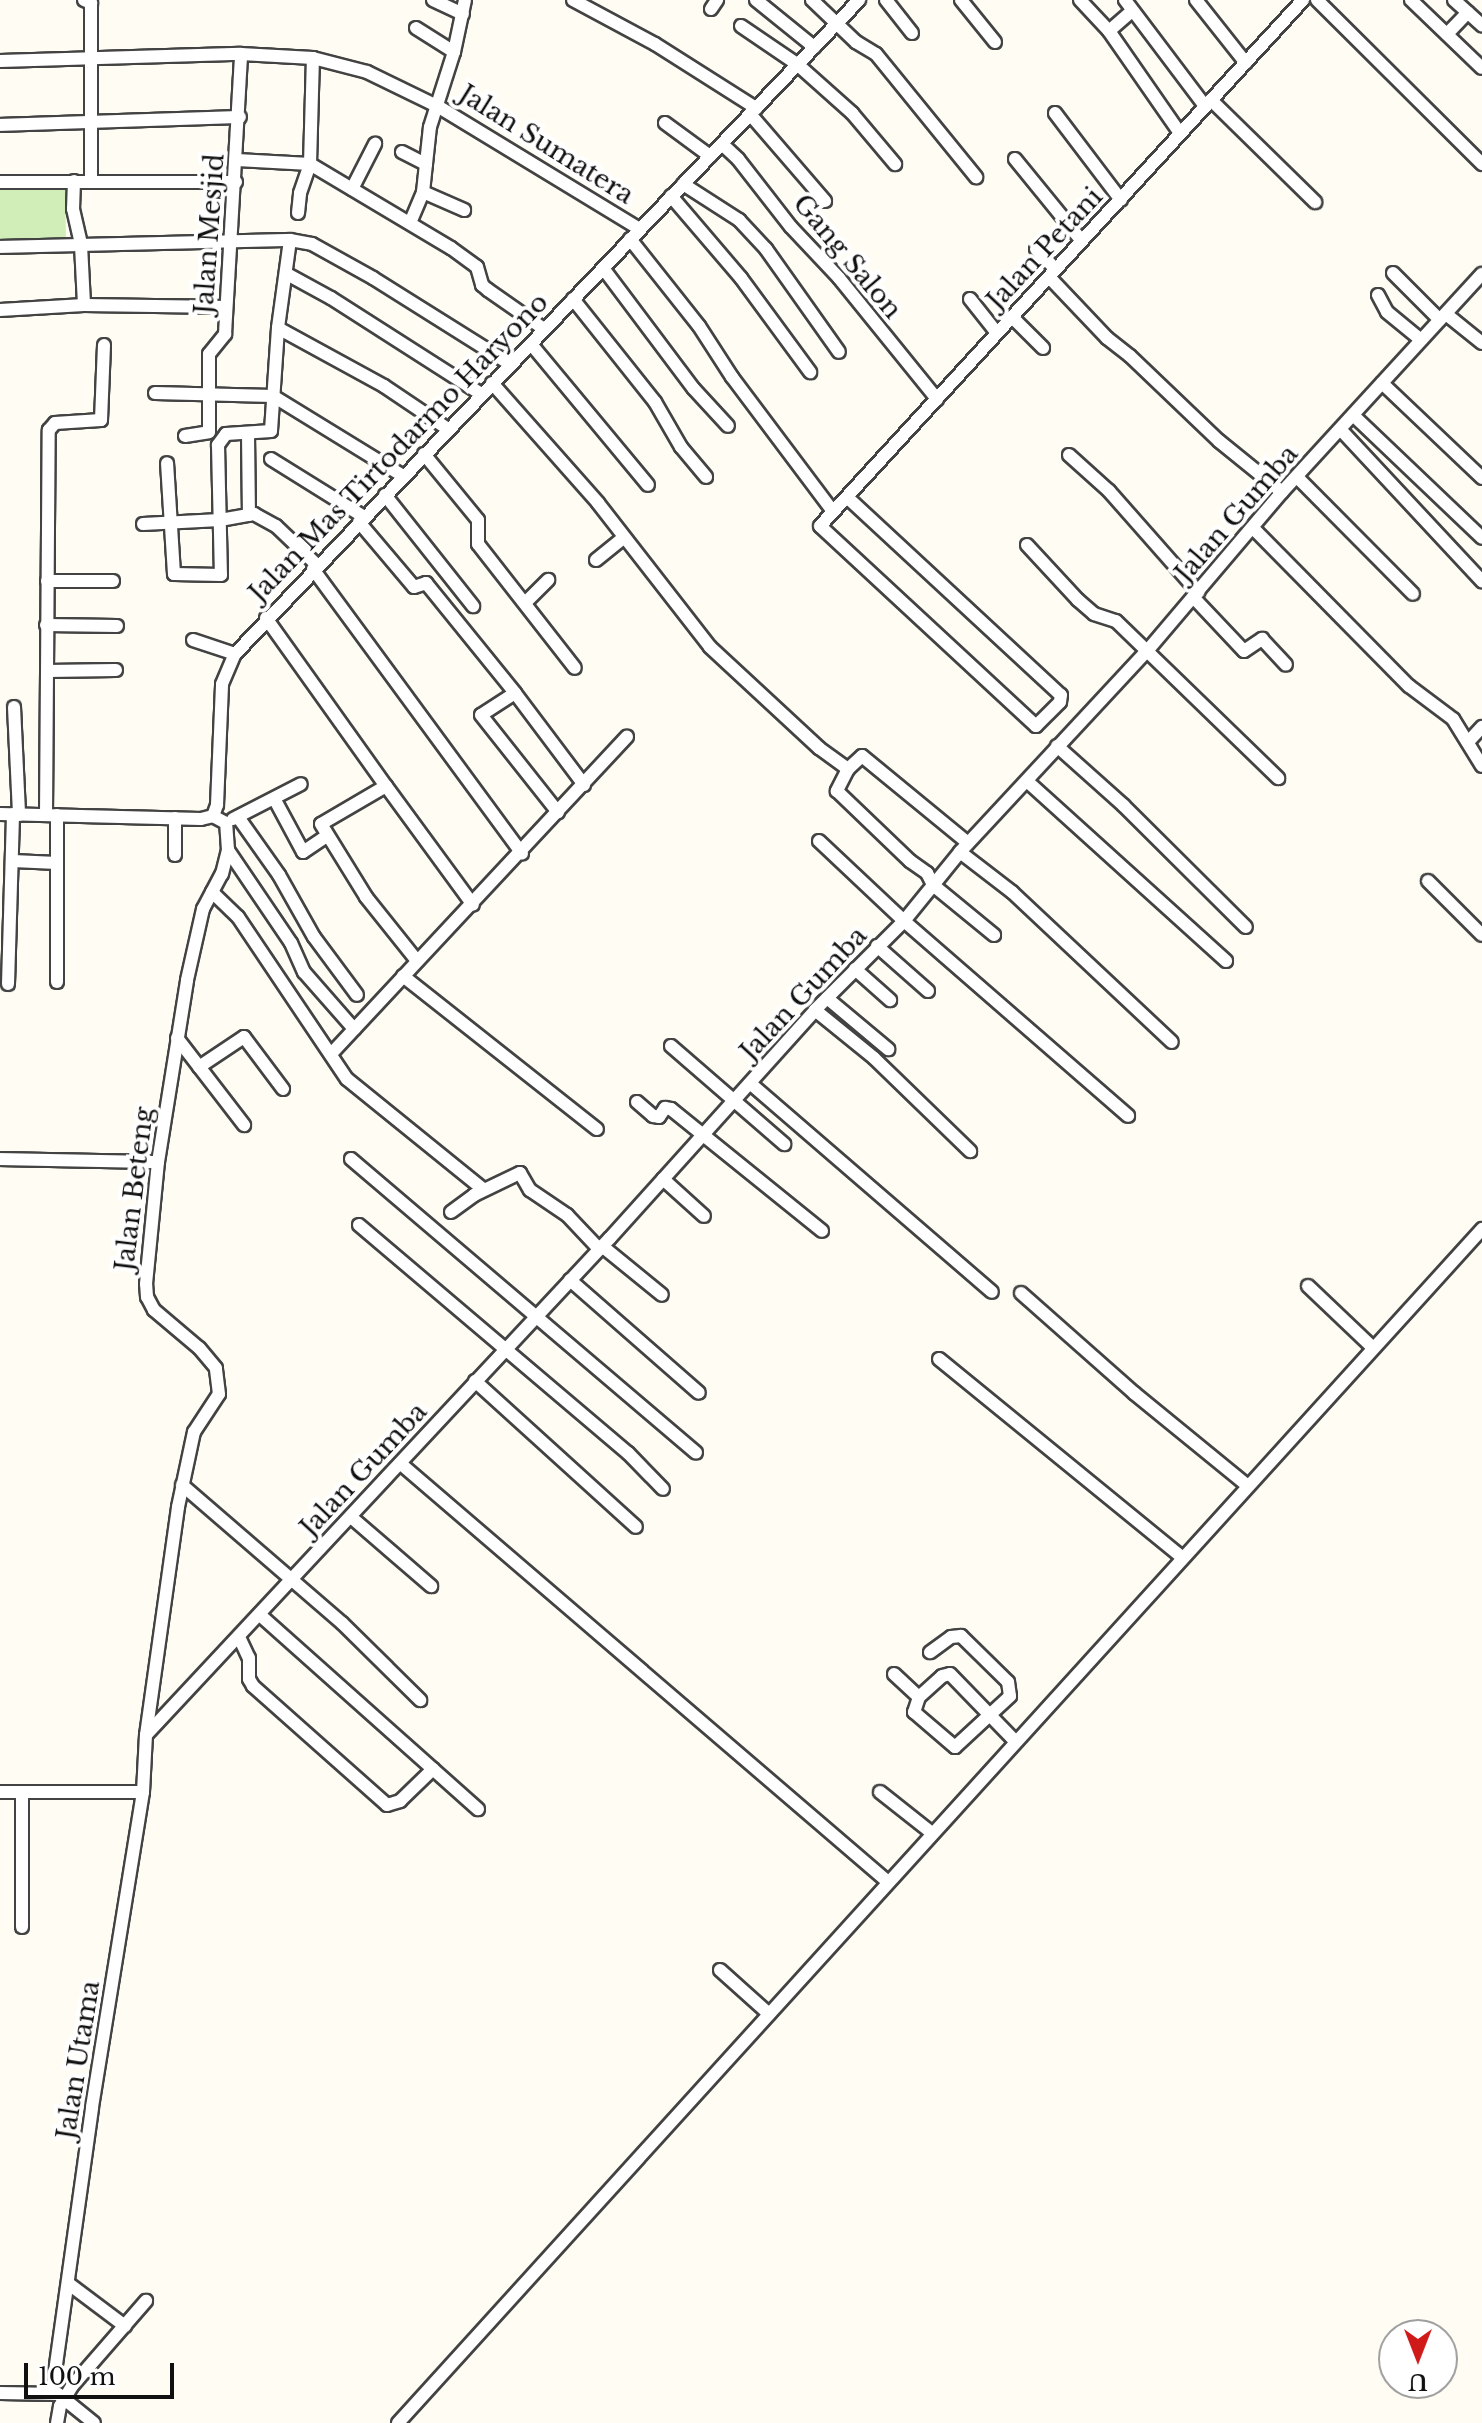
<!DOCTYPE html>
<html>
<head>
<meta charset="utf-8">
<style>
  body { margin:0 }
  #map { position:relative; width:1482px; height:2423px; overflow:hidden; background:#fffdf3; font-family:"Libre Baskerville",serif }
  div>[style] { position:absolute }
  [style*='--x'] { left:calc(var(--x)*1px); top:calc(var(--y)*1px); width:calc(var(--w)*1px); rotate:calc(var(--a)*1deg) }
  .green>* { inset:0; background:#d1eeb8 }
  .roads { filter:drop-shadow(2px 0 #434343) drop-shadow(-2px 0 #434343) drop-shadow(0 2px #434343) drop-shadow(0 -2px #434343) }
  .minor>* { height:12px; margin:-6px; padding:0 6px; transform-origin:6px; border-radius:6px; background:#fff }
  span { translate:-50% -50%; white-space:nowrap; text-align:center; line-height:1.15; -webkit-text-stroke:8px #fff; paint-order:stroke }
  .street-label { font-size:26px; color:#101010 }
  .north { position:absolute; left:1378px; top:2319px; width:80px; height:80px; box-sizing:border-box; background:#fff; border:2px solid #9f9f9f; border-radius:50%; rotate:180deg; font-size:22px; font-weight:700; line-height:32px; text-align:center; color:#101010 }
  .north::after { content:''; display:block; margin:auto; width:28px; height:36px; background:#d01a19; clip-path:polygon(50% 0,100% 100%,50% 72%,0 100%) }
  .scale { position:absolute; left:24px; top:2363px; width:150px; height:36px; box-sizing:border-box; border:4px solid #101010; border-top:0; padding-left:10px; font-size:24px; line-height:28px; white-space:nowrap; color:#101010; -webkit-text-stroke:6px #fff; paint-order:stroke }
</style>
</head>
<body>
<div id="map">
  <div class="green">
    <div style="clip-path:polygon(65px 183px,66px 242px,0 243px,0 184px)"></div>
  </div>
  <div class="roads">
    <div class="minor">
      <div style="--x:84;--y:0;--w:8;--a:23"></div>
      <div style="--x:91;--y:3;--w:179;--a:90"></div>
      <div style="--x:433;--y:0;--w:33;--a:25"></div>
      <div style="--x:573;--y:0;--w:93;--a:28.2"></div>
      <div style="--x:655;--y:44;--w:120;--a:32.4"></div>
      <div style="--x:756;--y:0;--w:75;--a:39"></div>
      <div style="--x:812;--y:0;--w:61;--a:43.7"></div>
      <div style="--x:856;--y:42;--w:23;--a:31"></div>
      <div style="--x:876;--y:54;--w:159;--a:50.9"></div>
      <div style="--x:886;--y:0;--w:42;--a:51.8"></div>
      <div style="--x:961;--y:0;--w:54;--a:51"></div>
      <div style="--x:1080;--y:0;--w:42;--a:46.9"></div>
      <div style="--x:1109;--y:31;--w:124;--a:55.2"></div>
      <div style="--x:1125;--y:0;--w:133;--a:53"></div>
      <div style="--x:1196;--y:0;--w:80;--a:51.6"></div>
      <div style="--x:1317;--y:0;--w:233;--a:44.8"></div>
      <div style="--x:1411;--y:0;--w:98;--a:43.8"></div>
      <div style="--x:1454;--y:0;--w:38;--a:42"></div>
      <div style="--x:711;--y:9;--w:11;--a:-56"></div>
      <div style="--x:741;--y:26;--w:68;--a:34.2"></div>
      <div style="--x:797;--y:64;--w:74;--a:41.7"></div>
      <div style="--x:852;--y:113;--w:67;--a:49.9"></div>
      <div style="--x:416;--y:28;--w:45;--a:32.3"></div>
      <div style="--x:1109;--y:31;--w:30;--a:-41"></div>
      <div style="--x:1447;--y:34;--w:30;--a:-46"></div>
      <div style="--x:0;--y:61;--w:241;--a:-1.7"></div>
      <div style="--x:241;--y:54;--w:72;--a:3.2"></div>
      <div style="--x:313;--y:58;--w:56;--a:14.5"></div>
      <div style="--x:367;--y:72;--w:80;--a:25.9"></div>
      <div style="--x:439;--y:107;--w:235;--a:31.3"></div>
      <div style="--x:1211;--y:100;--w:146;--a:44.4"></div>
      <div style="--x:1055;--y:113;--w:109;--a:52.8"></div>
      <div style="--x:750;--y:114;--w:115;--a:49.2"></div>
      <div style="--x:665;--y:123;--w:56;--a:36.3"></div>
      <div style="--x:0;--y:125;--w:240;--a:-1.9"></div>
      <div style="--x:722;--y:144;--w:22;--a:43"></div>
      <div style="--x:738;--y:159;--w:86;--a:52.1"></div>
      <div style="--x:791;--y:227;--w:70;--a:46.7"></div>
      <div style="--x:839;--y:278;--w:156;--a:51"></div>
      <div style="--x:402;--y:152;--w:27;--a:27"></div>
      <div style="--x:1015;--y:159;--w:104;--a:50.8"></div>
      <div style="--x:237;--y:160;--w:73;--a:3.1"></div>
      <div style="--x:310;--y:164;--w:164;--a:30.8"></div>
      <div style="--x:451;--y:248;--w:32;--a:36"></div>
      <div style="--x:477;--y:267;--w:19;--a:74"></div>
      <div style="--x:482;--y:285;--w:8;--a:40"></div>
      <div style="--x:488;--y:290;--w:68;--a:34.9"></div>
      <div style="--x:74;--y:181;--w:28;--a:92"></div>
      <div style="--x:73;--y:209;--w:37;--a:77"></div>
      <div style="--x:81;--y:245;--w:60;--a:87.1"></div>
      <div style="--x:0;--y:182;--w:236;--a:0"></div>
      <div style="--x:683;--y:184;--w:67;--a:32.7"></div>
      <div style="--x:739;--y:220;--w:40;--a:47"></div>
      <div style="--x:766;--y:249;--w:126;--a:54.7"></div>
      <div style="--x:352;--y:189;--w:51;--a:-62.9"></div>
      <div style="--x:423;--y:192;--w:45;--a:23.7"></div>
      <div style="--x:671;--y:196;--w:108;--a:49.5"></div>
      <div style="--x:741;--y:278;--w:117;--a:53.7"></div>
      <div style="--x:298;--y:213;--w:20;--a:-84"></div>
      <div style="--x:300;--y:193;--w:31;--a:-71"></div>
      <div style="--x:310;--y:164;--w:106;--a:-88.4"></div>
      <div style="--x:410;--y:223;--w:34;--a:-67"></div>
      <div style="--x:423;--y:192;--w:65;--a:-83.9"></div>
      <div style="--x:430;--y:127;--w:79;--a:-72.3"></div>
      <div style="--x:454;--y:52;--w:53;--a:-78.1"></div>
      <div style="--x:630;--y:239;--w:111;--a:51.6"></div>
      <div style="--x:699;--y:326;--w:61;--a:57.1"></div>
      <div style="--x:732;--y:377;--w:166;--a:53.1"></div>
      <div style="--x:290;--y:240;--w:22;--a:10"></div>
      <div style="--x:312;--y:244;--w:70;--a:29.1"></div>
      <div style="--x:373;--y:278;--w:162;--a:32.1"></div>
      <div style="--x:0;--y:247;--w:290;--a:-1.4"></div>
      <div style="--x:290;--y:240;--w:89;--a:97.8"></div>
      <div style="--x:278;--y:328;--w:103;--a:93.9"></div>
      <div style="--x:271;--y:431;--w:45;--a:176.2"></div>
      <div style="--x:226;--y:434;--w:14;--a:126"></div>
      <div style="--x:218;--y:445;--w:130;--a:88.7"></div>
      <div style="--x:221;--y:575;--w:47;--a:-178.8"></div>
      <div style="--x:174;--y:574;--w:111;--a:-93.6"></div>
      <div style="--x:1036;--y:249;--w:28;--a:46"></div>
      <div style="--x:603;--y:268;--w:151;--a:53.1"></div>
      <div style="--x:694;--y:389;--w:50;--a:47.4"></div>
      <div style="--x:1393;--y:273;--w:66;--a:45"></div>
      <div style="--x:287;--y:274;--w:50;--a:28.6"></div>
      <div style="--x:331;--y:298;--w:178;--a:32.6"></div>
      <div style="--x:1050;--y:278;--w:83;--a:46.5"></div>
      <div style="--x:1107;--y:338;--w:29;--a:38"></div>
      <div style="--x:1130;--y:356;--w:123;--a:43.7"></div>
      <div style="--x:1219;--y:441;--w:81;--a:39"></div>
      <div style="--x:1378;--y:295;--w:19;--a:62"></div>
      <div style="--x:1387;--y:312;--w:44;--a:39.5"></div>
      <div style="--x:573;--y:299;--w:132;--a:51.5"></div>
      <div style="--x:655;--y:402;--w:52;--a:60"></div>
      <div style="--x:681;--y:447;--w:39;--a:50"></div>
      <div style="--x:970;--y:299;--w:43;--a:51.5"></div>
      <div style="--x:0;--y:310;--w:84;--a:-3.4"></div>
      <div style="--x:84;--y:305;--w:141;--a:0.8"></div>
      <div style="--x:1446;--y:314;--w:46;--a:38.9"></div>
      <div style="--x:1012;--y:317;--w:44;--a:45"></div>
      <div style="--x:278;--y:328;--w:121;--a:28.7"></div>
      <div style="--x:384;--y:386;--w:77;--a:33.9"></div>
      <div style="--x:531;--y:344;--w:183;--a:50.3"></div>
      <div style="--x:492;--y:383;--w:160;--a:48.5"></div>
      <div style="--x:598;--y:503;--w:182;--a:52.1"></div>
      <div style="--x:710;--y:647;--w:149;--a:42.8"></div>
      <div style="--x:819;--y:748;--w:36;--a:36"></div>
      <div style="--x:848;--y:769;--w:25;--a:117"></div>
      <div style="--x:837;--y:791;--w:101;--a:43.8"></div>
      <div style="--x:910;--y:861;--w:21;--a:35"></div>
      <div style="--x:927;--y:873;--w:13;--a:63"></div>
      <div style="--x:933;--y:885;--w:79;--a:39.3"></div>
      <div style="--x:1382;--y:383;--w:138;--a:43.5"></div>
      <div style="--x:155;--y:393;--w:118;--a:1.5"></div>
      <div style="--x:273;--y:396;--w:153;--a:31.6"></div>
      <div style="--x:1353;--y:415;--w:178;--a:43.6"></div>
      <div style="--x:1341;--y:430;--w:207;--a:47"></div>
      <div style="--x:248;--y:435;--w:80;--a:89.3"></div>
      <div style="--x:185;--y:436;--w:24;--a:-9"></div>
      <div style="--x:209;--y:432;--w:78;--a:-90"></div>
      <div style="--x:209;--y:354;--w:26;--a:-51"></div>
      <div style="--x:225;--y:334;--w:280;--a:-86.7"></div>
      <div style="--x:424;--y:454;--w:85;--a:50.7"></div>
      <div style="--x:478;--y:520;--w:24;--a:90"></div>
      <div style="--x:478;--y:544;--w:157;--a:52"></div>
      <div style="--x:1069;--y:455;--w:54;--a:42"></div>
      <div style="--x:1109;--y:491;--w:135;--a:48.6"></div>
      <div style="--x:271;--y:459;--w:110;--a:31.9"></div>
      <div style="--x:1298;--y:478;--w:163;--a:45.2"></div>
      <div style="--x:385;--y:495;--w:142;--a:51.6"></div>
      <div style="--x:848;--y:498;--w:290;--a:42.8"></div>
      <div style="--x:1061;--y:695;--w:7;--a:98"></div>
      <div style="--x:1060;--y:702;--w:34;--a:135"></div>
      <div style="--x:1036;--y:726;--w:294;--a:-137.2"></div>
      <div style="--x:820;--y:526;--w:714;--a:-47.44"></div>
      <div style="--x:359;--y:522;--w:85;--a:49.8"></div>
      <div style="--x:414;--y:587;--w:13;--a:-18"></div>
      <div style="--x:426;--y:583;--w:141;--a:51"></div>
      <div style="--x:515;--y:693;--w:40;--a:147.1"></div>
      <div style="--x:481;--y:715;--w:124;--a:51.6"></div>
      <div style="--x:143;--y:524;--w:77;--a:-3"></div>
      <div style="--x:220;--y:520;--w:35;--a:-10"></div>
      <div style="--x:254;--y:514;--w:25;--a:29"></div>
      <div style="--x:276;--y:526;--w:57;--a:43.6"></div>
      <div style="--x:1253;--y:528;--w:222;--a:45.4"></div>
      <div style="--x:1409;--y:686;--w:55;--a:36.9"></div>
      <div style="--x:1453;--y:719;--w:55;--a:58.3"></div>
      <div style="--x:1027;--y:545;--w:75;--a:47.2"></div>
      <div style="--x:1078;--y:600;--w:21;--a:41"></div>
      <div style="--x:1094;--y:614;--w:23;--a:18"></div>
      <div style="--x:1116;--y:621;--w:226;--a:44.1"></div>
      <div style="--x:596;--y:560;--w:35;--a:-39"></div>
      <div style="--x:313;--y:569;--w:353;--a:53.7"></div>
      <div style="--x:47;--y:581;--w:66;--a:0"></div>
      <div style="--x:1193;--y:597;--w:74;--a:46.6"></div>
      <div style="--x:1244;--y:651;--w:22;--a:-34"></div>
      <div style="--x:1262;--y:639;--w:35;--a:47"></div>
      <div style="--x:525;--y:603;--w:33;--a:-45"></div>
      <div style="--x:266;--y:618;--w:206;--a:54.5"></div>
      <div style="--x:386;--y:786;--w:75;--a:149.7"></div>
      <div style="--x:321;--y:824;--w:86;--a:58.3"></div>
      <div style="--x:366;--y:897;--w:82;--a:51.4"></div>
      <div style="--x:46;--y:625;--w:71;--a:0.8"></div>
      <div style="--x:193;--y:640;--w:44;--a:18.4"></div>
      <div style="--x:47;--y:671;--w:69;--a:-0.8"></div>
      <div style="--x:515;--y:693;--w:115;--a:53.1"></div>
      <div style="--x:14;--y:707;--w:108;--a:87.3"></div>
      <div style="--x:1468;--y:742;--w:21;--a:-47"></div>
      <div style="--x:1057;--y:746;--w:89;--a:41.8"></div>
      <div style="--x:1123;--y:805;--w:173;--a:44.8"></div>
      <div style="--x:848;--y:769;--w:19;--a:-43"></div>
      <div style="--x:862;--y:756;--w:137;--a:39.4"></div>
      <div style="--x:1028;--y:782;--w:267;--a:42.1"></div>
      <div style="--x:386;--y:786;--w:147;--a:53.8"></div>
      <div style="--x:275;--y:800;--w:59;--a:61.7"></div>
      <div style="--x:303;--y:852;--w:29;--a:-34"></div>
      <div style="--x:0;--y:814;--w:201;--a:1.4"></div>
      <div style="--x:201;--y:819;--w:12;--a:-14"></div>
      <div style="--x:46;--y:815;--w:385;--a:-89.6"></div>
      <div style="--x:49;--y:430;--w:9;--a:-49"></div>
      <div style="--x:55;--y:423;--w:46;--a:-3.7"></div>
      <div style="--x:101;--y:420;--w:75;--a:-87.7"></div>
      <div style="--x:213;--y:816;--w:12;--a:-70"></div>
      <div style="--x:217;--y:805;--w:121;--a:-87.6"></div>
      <div style="--x:222;--y:684;--w:33;--a:-67"></div>
      <div style="--x:235;--y:654;--w:904;--a:-46.34"></div>
      <div style="--x:238;--y:817;--w:71;--a:54.7"></div>
      <div style="--x:279;--y:875;--w:71;--a:60.6"></div>
      <div style="--x:314;--y:937;--w:72;--a:53.4"></div>
      <div style="--x:175;--y:818;--w:37;--a:90"></div>
      <div style="--x:233;--y:819;--w:76;--a:-27.2"></div>
      <div style="--x:819;--y:841;--w:117;--a:43.3"></div>
      <div style="--x:904;--y:921;--w:297;--a:41"></div>
      <div style="--x:228;--y:850;--w:112;--a:55.9"></div>
      <div style="--x:291;--y:943;--w:32;--a:66"></div>
      <div style="--x:304;--y:972;--w:76;--a:48.7"></div>
      <div style="--x:960;--y:852;--w:66;--a:37.6"></div>
      <div style="--x:1012;--y:892;--w:219;--a:43.2"></div>
      <div style="--x:13;--y:861;--w:44;--a:2.6"></div>
      <div style="--x:1428;--y:881;--w:76;--a:45"></div>
      <div style="--x:212;--y:892;--w:36;--a:44"></div>
      <div style="--x:238;--y:917;--w:195;--a:56.1"></div>
      <div style="--x:347;--y:1079;--w:176;--a:39"></div>
      <div style="--x:877;--y:946;--w:68;--a:41.4"></div>
      <div style="--x:855;--y:969;--w:47;--a:41.5"></div>
      <div style="--x:403;--y:976;--w:247;--a:38.3"></div>
      <div style="--x:57;--y:982;--w:167;--a:-90"></div>
      <div style="--x:8;--y:984;--w:170;--a:-88.3"></div>
      <div style="--x:827;--y:998;--w:80;--a:39.9"></div>
      <div style="--x:815;--y:1010;--w:76;--a:39.1"></div>
      <div style="--x:874;--y:1058;--w:134;--a:44.1"></div>
      <div style="--x:177;--y:1038;--w:110;--a:52.4"></div>
      <div style="--x:671;--y:1046;--w:150;--a:40.9"></div>
      <div style="--x:331;--y:1054;--w:434;--a:-47"></div>
      <div style="--x:199;--y:1067;--w:54;--a:-33.7"></div>
      <div style="--x:244;--y:1037;--w:65;--a:53.1"></div>
      <div style="--x:751;--y:1084;--w:318;--a:40.8"></div>
      <div style="--x:637;--y:1102;--w:21;--a:41"></div>
      <div style="--x:653;--y:1116;--w:6;--a:9"></div>
      <div style="--x:659;--y:1117;--w:11;--a:-56"></div>
      <div style="--x:665;--y:1108;--w:6;--a:9"></div>
      <div style="--x:671;--y:1109;--w:194;--a:38.9"></div>
      <div style="--x:0;--y:1159;--w:158;--a:1.1"></div>
      <div style="--x:351;--y:1159;--w:453;--a:40.4"></div>
      <div style="--x:663;--y:1179;--w:55;--a:42.1"></div>
      <div style="--x:451;--y:1212;--w:29;--a:-36"></div>
      <div style="--x:474;--y:1195;--w:51;--a:-25.6"></div>
      <div style="--x:520;--y:1173;--w:20;--a:60"></div>
      <div style="--x:530;--y:1190;--w:45;--a:34"></div>
      <div style="--x:567;--y:1215;--w:47;--a:46.7"></div>
      <div style="--x:359;--y:1225;--w:353;--a:40.3"></div>
      <div style="--x:628;--y:1453;--w:50;--a:45.8"></div>
      <div style="--x:602;--y:1246;--w:77;--a:39.2"></div>
      <div style="--x:570;--y:1280;--w:171;--a:41.2"></div>
      <div style="--x:1308;--y:1286;--w:90;--a:43.6"></div>
      <div style="--x:1021;--y:1293;--w:151;--a:41.5"></div>
      <div style="--x:1134;--y:1393;--w:146;--a:39.2"></div>
      <div style="--x:939;--y:1359;--w:313;--a:39.2"></div>
      <div style="--x:475;--y:1381;--w:217;--a:42.2"></div>
      <div style="--x:401;--y:1464;--w:642;--a:40.64"></div>
      <div style="--x:182;--y:1485;--w:211;--a:40.8"></div>
      <div style="--x:342;--y:1623;--w:110;--a:44.6"></div>
      <div style="--x:351;--y:1517;--w:106;--a:40.8"></div>
      <div style="--x:260;--y:1615;--w:292;--a:41.7"></div>
      <div style="--x:239;--y:1637;--w:23;--a:65"></div>
      <div style="--x:249;--y:1658;--w:21;--a:90"></div>
      <div style="--x:249;--y:1679;--w:8;--a:60"></div>
      <div style="--x:253;--y:1686;--w:179;--a:41.6"></div>
      <div style="--x:387;--y:1805;--w:14;--a:-17"></div>
      <div style="--x:400;--y:1801;--w:46;--a:-44.1"></div>
      <div style="--x:894;--y:1674;--w:34;--a:43"></div>
      <div style="--x:919;--y:1697;--w:31;--a:-42"></div>
      <div style="--x:942;--y:1676;--w:8;--a:-14"></div>
      <div style="--x:950;--y:1674;--w:93;--a:45.9"></div>
      <div style="--x:919;--y:1697;--w:16;--a:108"></div>
      <div style="--x:914;--y:1712;--w:54;--a:40.5"></div>
      <div style="--x:955;--y:1747;--w:75;--a:-42.8"></div>
      <div style="--x:1010;--y:1696;--w:14;--a:-98"></div>
      <div style="--x:1008;--y:1682;--w:66;--a:-135.6"></div>
      <div style="--x:961;--y:1636;--w:10;--a:174"></div>
      <div style="--x:951;--y:1637;--w:26;--a:144"></div>
      <div style="--x:146;--y:1735;--w:680;--a:-46.97"></div>
      <div style="--x:610;--y:1238;--w:307;--a:-48"></div>
      <div style="--x:815;--y:1010;--w:126;--a:-45"></div>
      <div style="--x:904;--y:921;--w:89;--a:-50.9"></div>
      <div style="--x:960;--y:852;--w:275;--a:-47.1"></div>
      <div style="--x:1147;--y:651;--w:209;--a:-49.7"></div>
      <div style="--x:1282;--y:492;--w:296;--a:-47.5"></div>
      <div style="--x:0;--y:1792;--w:143;--a:0"></div>
      <div style="--x:22;--y:1792;--w:135;--a:90"></div>
      <div style="--x:880;--y:1792;--w:66;--a:38.3"></div>
      <div style="--x:720;--y:1970;--w:66;--a:41.9"></div>
      <div style="--x:69;--y:2284;--w:70;--a:36.9"></div>
      <div style="--x:0;--y:2393;--w:58;--a:1"></div>
      <div style="--x:58;--y:2394;--w:46;--a:38.9"></div>
      <div style="--x:52;--y:2393;--w:289;--a:-82"></div>
      <div style="--x:92;--y:2107;--w:319;--a:-80.8"></div>
      <div style="--x:143;--y:1792;--w:57;--a:-87"></div>
      <div style="--x:146;--y:1735;--w:230;--a:-82"></div>
      <div style="--x:178;--y:1507;--w:77;--a:-78"></div>
      <div style="--x:194;--y:1432;--w:45;--a:-56.7"></div>
      <div style="--x:219;--y:1394;--w:26;--a:-97"></div>
      <div style="--x:216;--y:1368;--w:26;--a:-130"></div>
      <div style="--x:199;--y:1348;--w:59;--a:-139.8"></div>
      <div style="--x:154;--y:1310;--w:15;--a:-118"></div>
      <div style="--x:147;--y:1297;--w:13;--a:-94"></div>
      <div style="--x:146;--y:1284;--w:123;--a:-84.4"></div>
      <div style="--x:158;--y:1162;--w:184;--a:-80.9"></div>
      <div style="--x:187;--y:980;--w:73;--a:-77.3"></div>
      <div style="--x:203;--y:909;--w:40;--a:-62"></div>
      <div style="--x:222;--y:874;--w:25;--a:-76"></div>
      <div style="--x:228;--y:850;--w:27;--a:-94"></div>
      <div style="--x:226;--y:823;--w:15;--a:-152"></div>
      <div style="--x:57;--y:2423;--w:17;--a:-80"></div>
      <div style="--x:60;--y:2406;--w:23;--a:-59"></div>
      <div style="--x:72;--y:2386;--w:113;--a:-49"></div>
      <div style="--x:398;--y:2423;--w:1613;--a:-47.76"></div>
    </div>
  </div>
  <div class="street-label">
    <span style="left:546px;top:145px;rotate:32deg">Jalan Sumatera</span>
    <span style="left:210px;top:234px;rotate:-86deg">Jalan Mesjid</span>
    <span style="left:1045px;top:249px;rotate:-47deg">Jalan Petani</span>
    <span style="left:847px;top:257px;rotate:50deg">Gang Salon</span>
    <span style="left:399px;top:448px;rotate:-46deg">Jalan Mas Tirtodarmo Haryono</span>
    <span style="left:1237px;top:514px;rotate:-49deg">Jalan Gumba</span>
    <span style="left:804px;top:994px;rotate:-47deg">Jalan Gumba</span>
    <span style="left:135px;top:1189px;rotate:-83deg">Jalan Beteng</span>
    <span style="left:364px;top:1470px;rotate:-47deg">Jalan Gumba</span>
    <span style="left:79px;top:2060px;rotate:-81deg">Jalan Utama</span>
  </div>
  <div class="north">U</div>
  <div class="scale">100 m</div>
</div>
</body>
</html>
